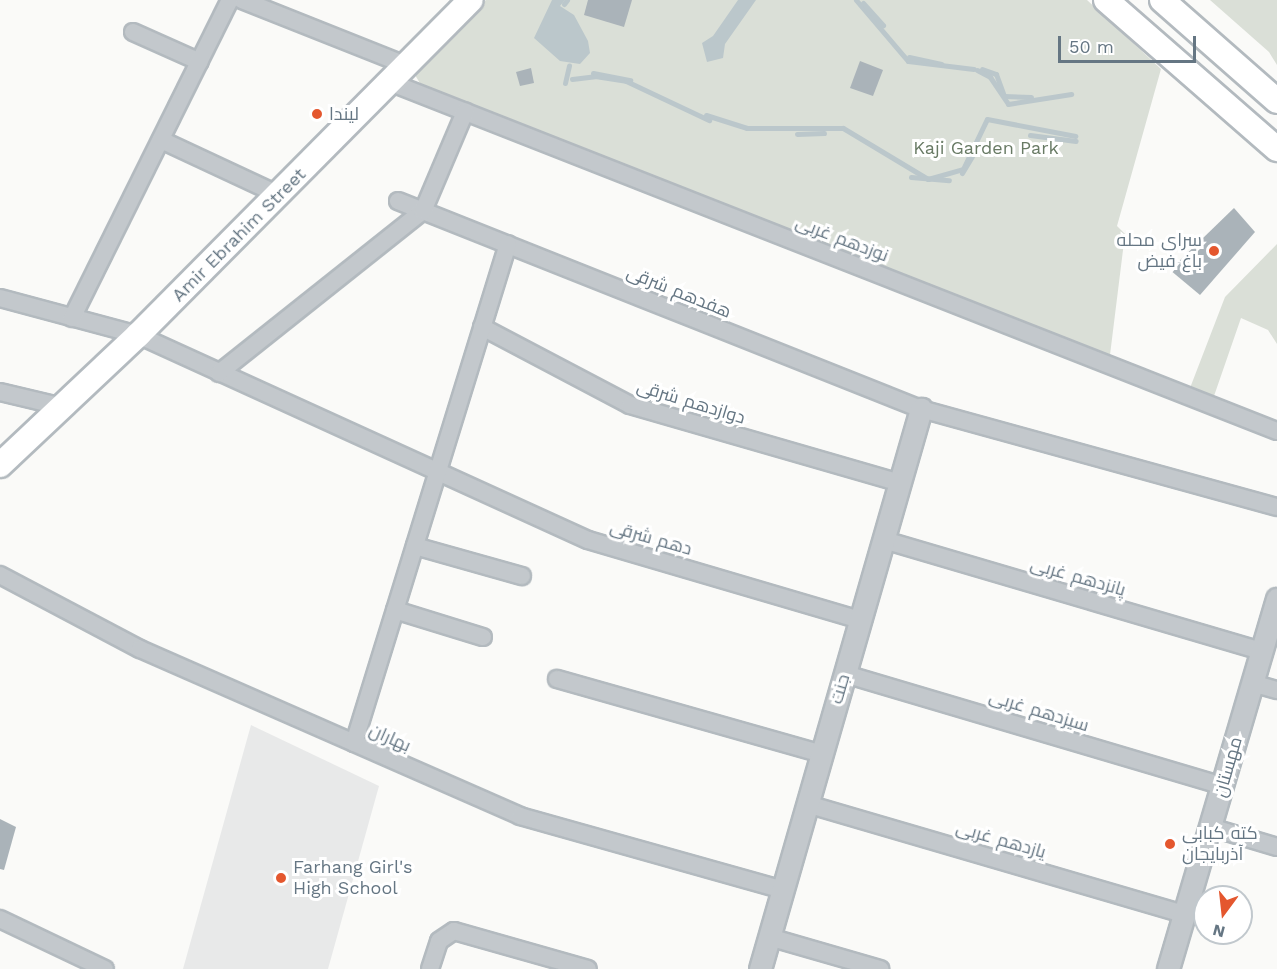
<!DOCTYPE html>
<html>
<head>
<meta charset="utf-8">
<style>
  body { margin:0 }
  #map { position:relative; width:1277px; height:969px; overflow:hidden; background:#fafaf8; font-family:"Work Sans",Cairo,sans-serif }
  div>[style] { position:absolute }
  [style*='--x'] { left:calc(var(--x)*1px); top:calc(var(--y)*1px); width:calc(var(--w)*1px); rotate:calc(var(--a)*1deg) }
  .built>* { inset:0; background:#e8e9e9 }
  .green>* { inset:0; background:#dadfd7 }
  .water>* { inset:0; background:#bbc7cb }
  .stream>* { height:5px; margin:-2.5px; padding:0 2.5px; transform-origin:2.5px; border-radius:2.5px; background:#bbc7cb }
  .building>* { inset:0; background:#aab3b9 }
  .roads { filter:drop-shadow(2px 0 #b3babf) drop-shadow(-2px 0 #b3babf) drop-shadow(0 2px #b3babf) drop-shadow(0 -2px #b3babf) }
  .minor>* { height:16px; margin:-8px; padding:0 8px; transform-origin:8px; border-radius:8px; background:#c3c8cc }
  .tertiary>* { height:21px; margin:-10.5px; padding:0 10.5px; transform-origin:10.5px; border-radius:10.5px; background:#c3c8cc }
  .secondary>* { height:24px; margin:-12px; padding:0 12px; transform-origin:12px; border-radius:12px; background:#fff }
  .dots>* { width:16px; height:16px; translate:-50% -50%; box-sizing:border-box; border:3px solid #fff; border-radius:50% }
  span { translate:-50% -50%; white-space:nowrap; text-align:center; line-height:1.15; -webkit-text-stroke:6px #fff; paint-order:stroke }
  .poi-label { font-size:18px; color:#657683 }
  .left { translate:0 -50%; text-align:left }
  .right { translate:-100% -50%; text-align:right }
  .park-label { font-size:18px; color:#687a64 }
  .street-label { font-size:18px; color:#657683 }
  .north { position:absolute; left:1193px; top:885px; width:60px; height:60px; box-sizing:border-box; background:#fff; border:2px solid #c1c8cd; border-radius:50%; rotate:195deg; font-size:16px; font-weight:700; line-height:24px; text-align:center; color:#657683 }
  .north::after { content:''; display:block; margin:auto; width:21px; height:27px; background:#e4572e; clip-path:polygon(50% 0,100% 100%,50% 72%,0 100%) }
  .scale { position:absolute; left:1058px; top:36px; width:138px; height:27px; box-sizing:border-box; border:3px solid #657683; border-top:0; padding-left:8px; font-size:18px; line-height:21px; white-space:nowrap; color:#657683; -webkit-text-stroke:4px #fff; paint-order:stroke }
</style>
</head>
<body>
<div id="map">
  <div class="built">
    <div style="clip-path:polygon(251px 725px,379px 786px,328px 969px,183px 969px)"></div>
  </div>
  <div class="green">
    <div style="clip-path:polygon(486px 0,1087px 0,1161px 69px,1117px 226px,1125px 234px,1110px 355px,421px 85px,415px 75px)"></div>
    <div style="clip-path:polygon(1210px 0,1277px 0,1277px 65px,1269px 52px)"></div>
    <div style="clip-path:polygon(1277px 244px,1277px 344px,1268px 330px,1241px 318px,1214px 396px,1190px 388px,1225px 297px)"></div>
  </div>
  <div class="water">
    <div style="clip-path:polygon(552px 0,565px 0,560px 6px,574px 15px,588px 41px,590px 53px,580px 64px,560px 61px,534px 38px)"></div>
    <div style="clip-path:polygon(738px 0,756px 0,725px 44px,723px 58px,707px 62px,702px 43px,713px 36px)"></div>
  </div>
  <div class="stream">
    <div style="--x:856;--y:0;--w:80;--a:49.6"></div>
    <div style="--x:908;--y:61;--w:66;--a:6.9"></div>
    <div style="--x:863;--y:3;--w:30;--a:48"></div>
    <div style="--x:564;--y:4;--w:5;--a:-53"></div>
    <div style="--x:909;--y:57;--w:33;--a:12"></div>
    <div style="--x:982;--y:69;--w:15;--a:20"></div>
    <div style="--x:996;--y:74;--w:23;--a:70"></div>
    <div style="--x:1004;--y:96;--w:27;--a:2"></div>
    <div style="--x:977;--y:70;--w:15;--a:28"></div>
    <div style="--x:990;--y:77;--w:32;--a:56"></div>
    <div style="--x:1008;--y:104;--w:64;--a:-9"></div>
    <div style="--x:593;--y:73;--w:38;--a:11"></div>
    <div style="--x:572;--y:79;--w:23;--a:-7"></div>
    <div style="--x:595;--y:76;--w:31;--a:9"></div>
    <div style="--x:626;--y:81;--w:92;--a:25.2"></div>
    <div style="--x:565;--y:83;--w:18;--a:-77"></div>
    <div style="--x:706;--y:115;--w:43;--a:17.6"></div>
    <div style="--x:747;--y:128;--w:96;--a:0"></div>
    <div style="--x:843;--y:128;--w:99;--a:31"></div>
    <div style="--x:928;--y:179;--w:36;--a:-16"></div>
    <div style="--x:963;--y:169;--w:55;--a:-64.4"></div>
    <div style="--x:987;--y:119;--w:90;--a:10.9"></div>
    <div style="--x:797;--y:134;--w:27;--a:-2"></div>
    <div style="--x:1030;--y:135;--w:46;--a:7.4"></div>
    <div style="--x:962;--y:173;--w:23;--a:-59"></div>
    <div style="--x:911;--y:177;--w:38;--a:5"></div>
  </div>
  <div class="building">
    <div style="clip-path:polygon(588px 0,632px 0,624px 27px,584px 15px)"></div>
    <div style="clip-path:polygon(860px 61px,883px 70px,873px 96px,850px 88px)"></div>
    <div style="clip-path:polygon(531px 68px,534px 83px,520px 86px,516px 72px)"></div>
    <div style="clip-path:polygon(1234px 208px,1255px 232px,1200px 295px,1170px 270px)"></div>
    <div style="clip-path:polygon(0 819px,16px 827px,4px 870px,0 869px)"></div>
  </div>
  <div class="roads">
    <div class="minor">
      <div style="--x:242;--y:0;--w:179;--a:21.7"></div>
      <div style="--x:133;--y:32;--w:73;--a:24.1"></div>
      <div style="--x:392;--y:83;--w:951;--a:21.47"></div>
      <div style="--x:161;--y:140;--w:130;--a:25"></div>
      <div style="--x:398;--y:201;--w:563;--a:21.69"></div>
      <div style="--x:921;--y:409;--w:369;--a:15.4"></div>
      <div style="--x:0;--y:298;--w:143;--a:15"></div>
      <div style="--x:138;--y:335;--w:494;--a:24.5"></div>
      <div style="--x:588;--y:540;--w:284;--a:16.4"></div>
      <div style="--x:72;--y:318;--w:355;--a:-63.6"></div>
      <div style="--x:482;--y:327;--w:167;--a:27.8"></div>
      <div style="--x:630;--y:405;--w:281;--a:16.1"></div>
      <div style="--x:219;--y:373;--w:260;--a:-38.5"></div>
      <div style="--x:423;--y:211;--w:108;--a:-67"></div>
      <div style="--x:0;--y:392;--w:65;--a:13.4"></div>
      <div style="--x:884;--y:540;--w:394;--a:16.4"></div>
      <div style="--x:415;--y:546;--w:111;--a:15.7"></div>
      <div style="--x:0;--y:575;--w:158;--a:27.9"></div>
      <div style="--x:140;--y:649;--w:415;--a:23.7"></div>
      <div style="--x:520;--y:816;--w:273;--a:15.7"></div>
      <div style="--x:395;--y:610;--w:92;--a:17.1"></div>
      <div style="--x:845;--y:674;--w:393;--a:16.5"></div>
      <div style="--x:557;--y:679;--w:275;--a:15.8"></div>
      <div style="--x:1252;--y:683;--w:26;--a:16"></div>
      <div style="--x:354;--y:743;--w:522;--a:-72.85"></div>
      <div style="--x:807;--y:804;--w:393;--a:16.3"></div>
      <div style="--x:1210;--y:827;--w:70;--a:16.6"></div>
      <div style="--x:0;--y:919;--w:116;--a:25.5"></div>
      <div style="--x:769;--y:937;--w:116;--a:16.1"></div>
      <div style="--x:430;--y:969;--w:29;--a:-72"></div>
      <div style="--x:439;--y:941;--w:18;--a:-34"></div>
      <div style="--x:454;--y:931;--w:139;--a:15.8"></div>
    </div>
    <div class="tertiary">
      <div style="--x:760;--y:969;--w:583;--a:-73.96"></div>
      <div style="--x:1168;--y:969;--w:386;--a:-73.6"></div>
    </div>
    <div class="secondary">
      <div style="--x:1106;--y:0;--w:227;--a:41.1"></div>
      <div style="--x:1162;--y:0;--w:153;--a:41.3"></div>
      <div style="--x:0;--y:465;--w:190;--a:-43.3"></div>
      <div style="--x:138;--y:335;--w:472;--a:-45.2"></div>
    </div>
  </div>
  <div class="dots">
    <div style="left:317px;top:114px;background:#e4572e"></div>
    <div style="left:1214px;top:251px;background:#e4572e"></div>
    <div style="left:1170px;top:844px;background:#e4572e"></div>
    <div style="left:281px;top:878px;background:#e4572e"></div>
  </div>
  <div class="poi-label">
    <span class="left" style="left:329px;top:114px">لیندا</span>
    <span class="right" style="left:1202px;top:251px">سرای محله<br>باغ فیض</span>
    <span class="left" style="left:1182px;top:844px">کته کبابی<br>آذربایجان</span>
    <span class="left" style="left:293px;top:878px">Farhang Girl's<br>High School</span>
  </div>
  <div class="park-label">
    <span style="left:986px;top:148px">Kaji Garden Park</span>
  </div>
  <div class="street-label">
    <span style="left:239px;top:235px;rotate:-45deg">Amir Ebrahim Street</span>
    <span style="left:842px;top:239px;rotate:21deg">نوزدهم غربی</span>
    <span style="left:679px;top:292px;rotate:22deg">هفدهم شرقی</span>
    <span style="left:691px;top:402px;rotate:17deg">دوازدهم شرقی</span>
    <span style="left:651px;top:538px;rotate:16deg">دهم شرقی</span>
    <span style="left:1078px;top:577px;rotate:16deg">پانزدهم غربی</span>
    <span style="left:840px;top:689px;rotate:-74deg">جنت</span>
    <span style="left:1039px;top:711px;rotate:17deg">سیزدهم غربی</span>
    <span style="left:390px;top:738px;rotate:24deg">بهاران</span>
    <span style="left:1228px;top:767px;rotate:-74deg">مهستان</span>
    <span style="left:1001px;top:840px;rotate:16deg">یازدهم غربی</span>
  </div>
  <div class="north">N</div>
  <div class="scale">50 m</div>
</div>
</body>
</html>
